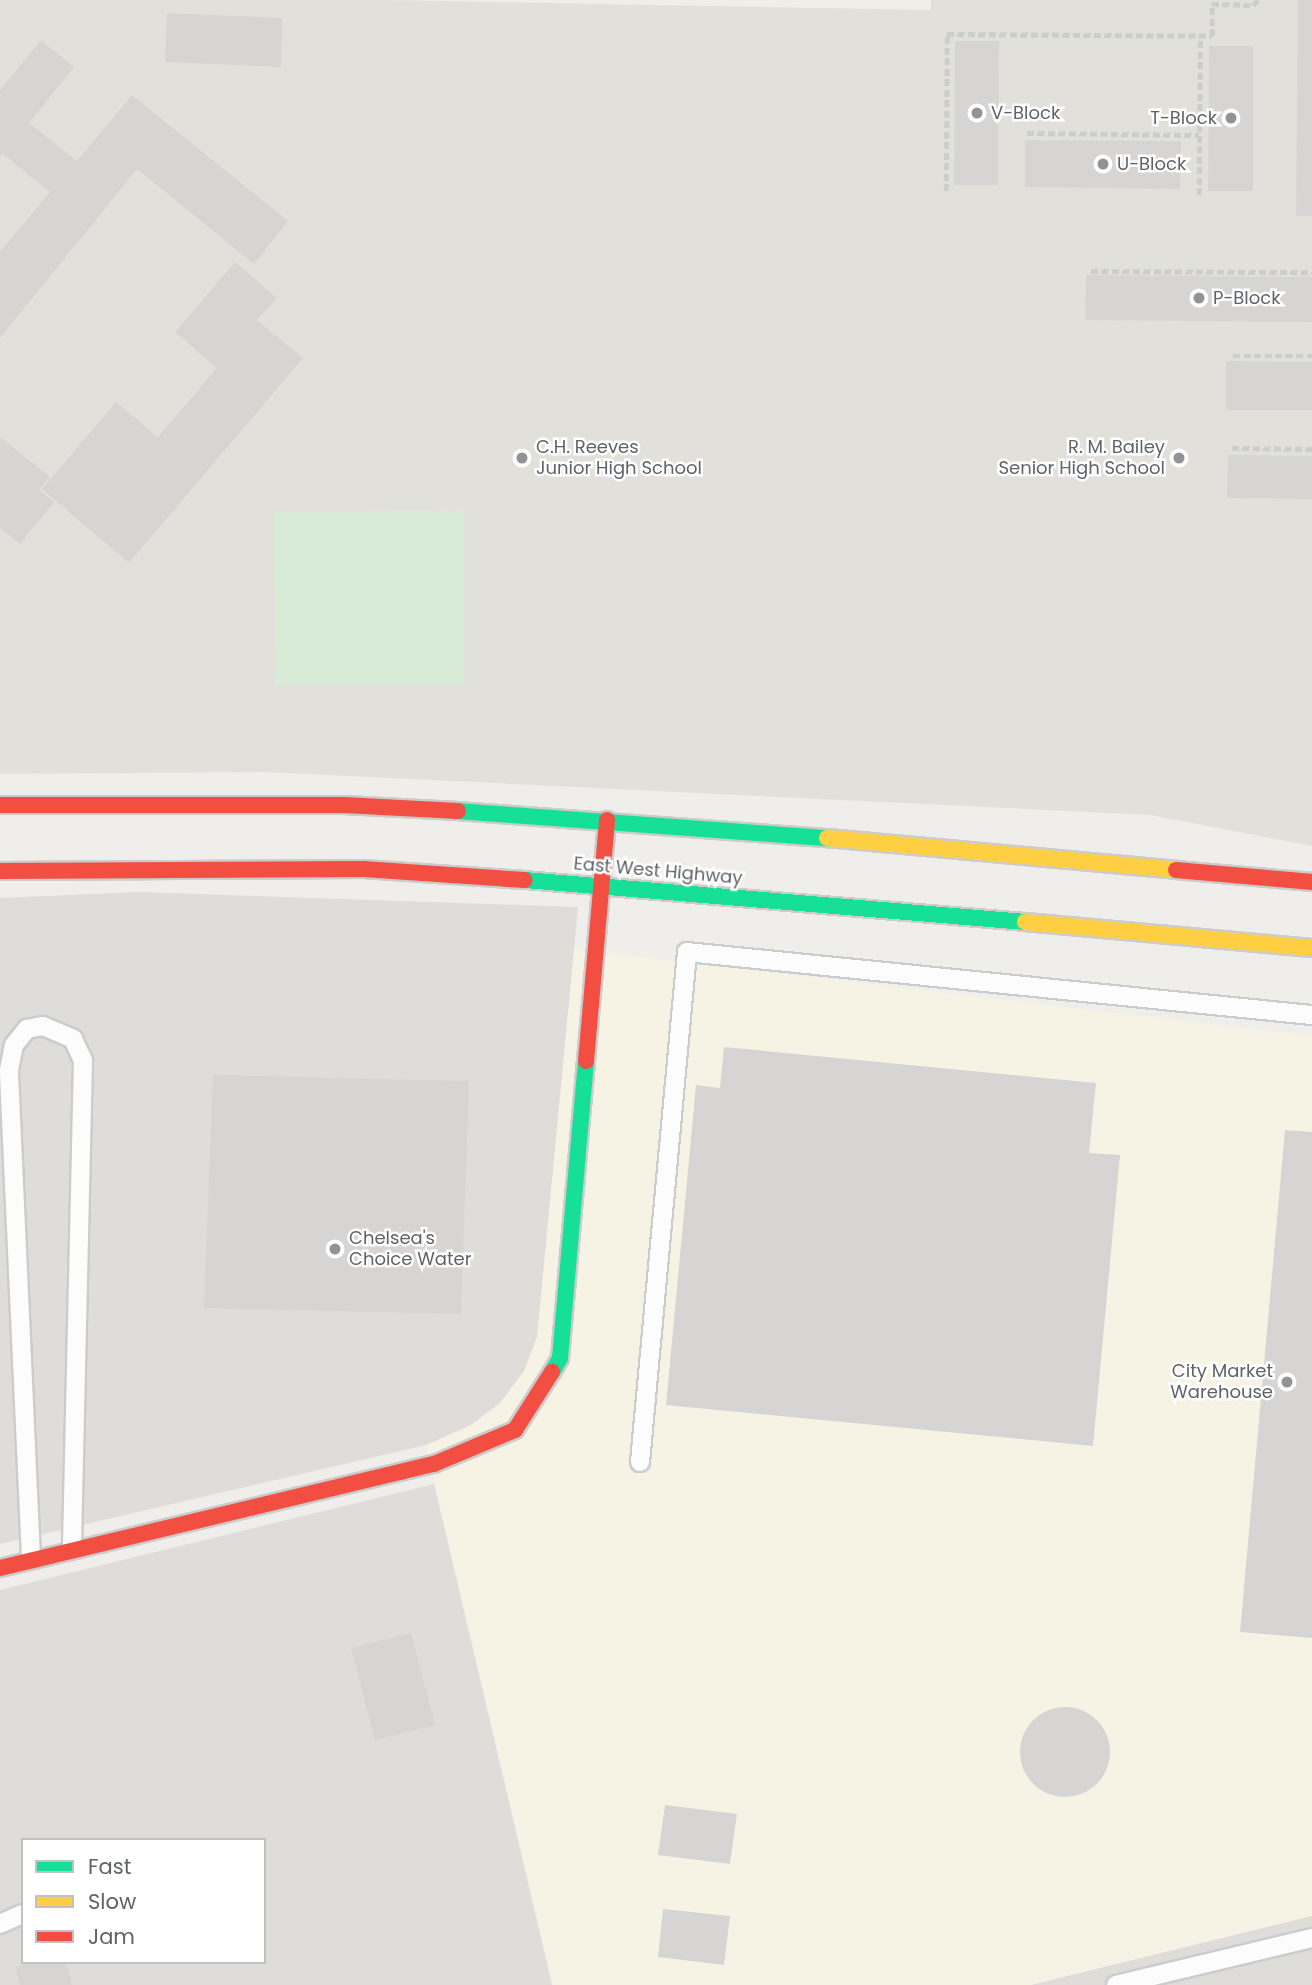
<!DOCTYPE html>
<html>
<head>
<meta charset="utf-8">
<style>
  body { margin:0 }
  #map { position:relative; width:1312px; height:1985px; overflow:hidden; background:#efeeea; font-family:Poppins,sans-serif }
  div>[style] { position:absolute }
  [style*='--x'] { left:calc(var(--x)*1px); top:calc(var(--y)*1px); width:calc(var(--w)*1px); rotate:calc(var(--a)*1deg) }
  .commercial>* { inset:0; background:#f7f3e4 }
  .industrial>* { inset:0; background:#dfddda }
  .education>* { inset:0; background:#e2e0da }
  .green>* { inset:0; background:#d8ebd6 }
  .building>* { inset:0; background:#d6d5d3 }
  .round { border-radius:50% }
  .path>* { height:4.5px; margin-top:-2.25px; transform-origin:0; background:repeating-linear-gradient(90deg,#cacfcc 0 7px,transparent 0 10.5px) }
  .roads { filter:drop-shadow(2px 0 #cbcccc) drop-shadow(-2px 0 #cbcccc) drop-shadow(0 2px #cbcccc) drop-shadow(0 -2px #cbcccc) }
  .lane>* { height:18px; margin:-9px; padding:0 9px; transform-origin:9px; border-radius:9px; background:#fdfcfc }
  .fast>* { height:16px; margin:-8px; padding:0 8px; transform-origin:8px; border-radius:8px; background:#16e098 }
  .slow>* { height:16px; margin:-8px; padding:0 8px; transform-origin:8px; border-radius:8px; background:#ffcf43 }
  .jam>* { height:16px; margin:-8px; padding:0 8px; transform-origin:8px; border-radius:8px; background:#f24e42 }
  .dots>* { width:19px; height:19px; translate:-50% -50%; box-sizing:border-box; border:4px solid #fff; border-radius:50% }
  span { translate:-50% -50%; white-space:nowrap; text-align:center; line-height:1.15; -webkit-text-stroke:5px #fff; paint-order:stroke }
  .poi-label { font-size:18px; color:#5f6368 }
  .left { translate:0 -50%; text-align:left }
  .right { translate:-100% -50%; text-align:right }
  .street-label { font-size:18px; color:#5f6368 }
  .legend { position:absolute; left:21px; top:1838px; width:245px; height:126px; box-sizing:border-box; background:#fff; border:2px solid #bfc1c3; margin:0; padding:9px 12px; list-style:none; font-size:21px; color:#5f6368 }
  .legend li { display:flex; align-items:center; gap:14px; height:35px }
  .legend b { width:35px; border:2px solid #bfc1c3 }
</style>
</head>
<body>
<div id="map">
  <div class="commercial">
    <div style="clip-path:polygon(574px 949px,1312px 1036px,1312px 1916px,1030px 1985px,553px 1985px,426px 1446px,471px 1425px,500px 1403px,524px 1371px,537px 1337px)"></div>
  </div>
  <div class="industrial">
    <div style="clip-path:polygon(139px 892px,578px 907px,537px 1337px,524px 1371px,500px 1403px,471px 1425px,426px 1445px,0 1544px,0 898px)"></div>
    <div style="clip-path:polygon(evenodd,434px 1484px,552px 1985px,0 1985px,0 1590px,434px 1484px,23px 1840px,264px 1840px,264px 1962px,23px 1962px,23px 1840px)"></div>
    <div style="clip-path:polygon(1312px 1916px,1312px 1985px,1031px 1985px)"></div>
  </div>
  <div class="education">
    <div style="clip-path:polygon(0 0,389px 0,931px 10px,931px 0,1312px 0,1312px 846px,1150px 815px,266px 772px,0 774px)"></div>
  </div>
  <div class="green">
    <div style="clip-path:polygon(464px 511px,464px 685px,275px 685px,274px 512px)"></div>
  </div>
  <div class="building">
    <div style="clip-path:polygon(1298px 0,1312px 0,1312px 216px,1296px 216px)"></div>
    <div style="clip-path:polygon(167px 13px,282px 18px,281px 67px,165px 62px)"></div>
    <div style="clip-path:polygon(41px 40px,74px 67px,29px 123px,77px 161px,132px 95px,288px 221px,254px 264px,137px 169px,0 338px,0 252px,50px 192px,2px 153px,0 156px,0 90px)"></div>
    <div style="clip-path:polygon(955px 41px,999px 41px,998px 185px,954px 185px)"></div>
    <div style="clip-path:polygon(1209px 46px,1253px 46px,1253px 191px,1208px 191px)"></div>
    <div style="clip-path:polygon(1025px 140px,1181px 141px,1180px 189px,1025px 187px)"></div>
    <div style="clip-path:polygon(235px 262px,277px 298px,257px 320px,303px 358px,129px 563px,42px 489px,116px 402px,158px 437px,217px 368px,175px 332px)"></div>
    <div style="clip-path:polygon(1086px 275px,1312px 277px,1312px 322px,1085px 320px)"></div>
    <div style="clip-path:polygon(1226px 361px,1312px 362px,1312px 410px,1226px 410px)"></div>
    <div style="clip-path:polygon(0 437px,50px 477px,39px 490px,54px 502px,20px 544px,0 528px)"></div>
    <div style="clip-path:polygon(1228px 455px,1312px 456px,1312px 499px,1227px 498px)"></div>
    <div style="clip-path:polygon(724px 1047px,1096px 1083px,1089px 1153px,1120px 1155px,1093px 1446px,666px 1405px,696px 1085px,720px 1088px)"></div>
    <div style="clip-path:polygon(213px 1075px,469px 1081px,461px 1314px,204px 1308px)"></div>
    <div style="clip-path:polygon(1285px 1130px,1312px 1132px,1312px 1638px,1240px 1632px)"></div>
    <div style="clip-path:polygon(411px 1633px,435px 1725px,375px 1740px,351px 1648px)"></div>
    <div class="round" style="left:1020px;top:1707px;width:90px;height:90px"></div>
    <div style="clip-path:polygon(665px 1805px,737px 1814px,730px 1864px,658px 1855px)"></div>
    <div style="clip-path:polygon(663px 1909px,730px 1916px,724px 1965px,658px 1957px)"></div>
    <div style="clip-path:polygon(32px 1962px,66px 1962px,72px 1985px,20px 1985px,15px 1967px)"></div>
  </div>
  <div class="path">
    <div style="--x:1027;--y:133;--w:172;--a:0.7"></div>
    <div style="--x:946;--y:191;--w:157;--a:-89.6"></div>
    <div style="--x:947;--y:34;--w:265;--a:0.4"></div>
    <div style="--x:1212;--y:36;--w:32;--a:-90"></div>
    <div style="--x:1212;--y:4;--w:41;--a:1.4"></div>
    <div style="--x:1253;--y:5;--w:7;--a:-45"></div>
    <div style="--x:1199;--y:195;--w:159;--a:-89.6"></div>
    <div style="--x:1091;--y:271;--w:221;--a:0.3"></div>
    <div style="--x:1233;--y:356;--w:79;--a:0"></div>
    <div style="--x:1232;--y:448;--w:80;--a:0.7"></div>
  </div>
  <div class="roads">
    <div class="lane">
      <div style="--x:640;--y:1462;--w:512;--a:-84.73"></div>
      <div style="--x:687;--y:952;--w:628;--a:5.76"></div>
      <div style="--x:31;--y:1558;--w:488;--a:-92.6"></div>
      <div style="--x:9;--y:1070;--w:25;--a:-79"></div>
      <div style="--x:14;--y:1045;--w:21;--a:-51"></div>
      <div style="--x:27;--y:1029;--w:16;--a:-11"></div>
      <div style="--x:43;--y:1026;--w:33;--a:23"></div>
      <div style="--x:73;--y:1039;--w:23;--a:65"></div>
      <div style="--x:83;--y:1060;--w:489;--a:91.3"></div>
      <div style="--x:0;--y:1924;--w:24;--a:-24"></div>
      <div style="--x:1116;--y:1985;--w:202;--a:-13.5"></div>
    </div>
    <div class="fast">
      <div style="--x:458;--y:811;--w:370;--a:4.2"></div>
      <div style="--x:525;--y:880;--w:502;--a:4.8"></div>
      <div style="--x:552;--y:1372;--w:16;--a:-60"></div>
      <div style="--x:560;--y:1358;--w:298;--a:-85"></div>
    </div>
    <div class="slow">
      <div style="--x:827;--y:838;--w:350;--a:5.2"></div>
      <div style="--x:1025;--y:922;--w:288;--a:5.2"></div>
    </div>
    <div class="jam">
      <div style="--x:0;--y:805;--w:344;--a:0"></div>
      <div style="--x:344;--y:805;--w:114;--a:3"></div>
      <div style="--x:1176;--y:870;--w:137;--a:5"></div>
      <div style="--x:0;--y:871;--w:363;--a:-0.3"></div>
      <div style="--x:363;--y:869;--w:162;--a:3.9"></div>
      <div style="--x:586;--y:1061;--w:242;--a:-85"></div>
      <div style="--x:0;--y:1568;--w:446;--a:-13.5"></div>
      <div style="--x:434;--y:1464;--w:88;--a:-22.8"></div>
      <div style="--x:515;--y:1430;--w:69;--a:-57.5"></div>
    </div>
  </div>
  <div class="dots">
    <div style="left:977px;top:113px;background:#919496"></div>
    <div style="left:1231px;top:118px;background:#919496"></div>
    <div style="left:1103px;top:164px;background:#919496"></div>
    <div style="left:1199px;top:298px;background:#919496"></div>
    <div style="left:522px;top:458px;background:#919496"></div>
    <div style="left:1179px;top:458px;background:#919496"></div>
    <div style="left:335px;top:1249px;background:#919496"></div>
    <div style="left:1287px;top:1382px;background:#919496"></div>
  </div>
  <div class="poi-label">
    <span class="left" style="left:991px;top:113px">V-Block</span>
    <span class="right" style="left:1217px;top:118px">T-Block</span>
    <span class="left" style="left:1117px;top:164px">U-Block</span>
    <span class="left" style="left:1213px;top:298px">P-Block</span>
    <span class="left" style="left:536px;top:458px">C.H. Reeves<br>Junior High School</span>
    <span class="right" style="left:1165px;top:458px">R. M. Bailey<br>Senior High School</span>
    <span class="left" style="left:349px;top:1249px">Chelsea's<br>Choice Water</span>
    <span class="right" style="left:1273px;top:1382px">City Market<br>Warehouse</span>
  </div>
  <div class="street-label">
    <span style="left:658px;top:871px;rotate:5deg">East West Highway</span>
  </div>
  <ul class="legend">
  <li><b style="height:9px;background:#16e098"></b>Fast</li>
  <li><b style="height:9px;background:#ffcf43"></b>Slow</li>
  <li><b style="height:9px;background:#f24e42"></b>Jam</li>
  </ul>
</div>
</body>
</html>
